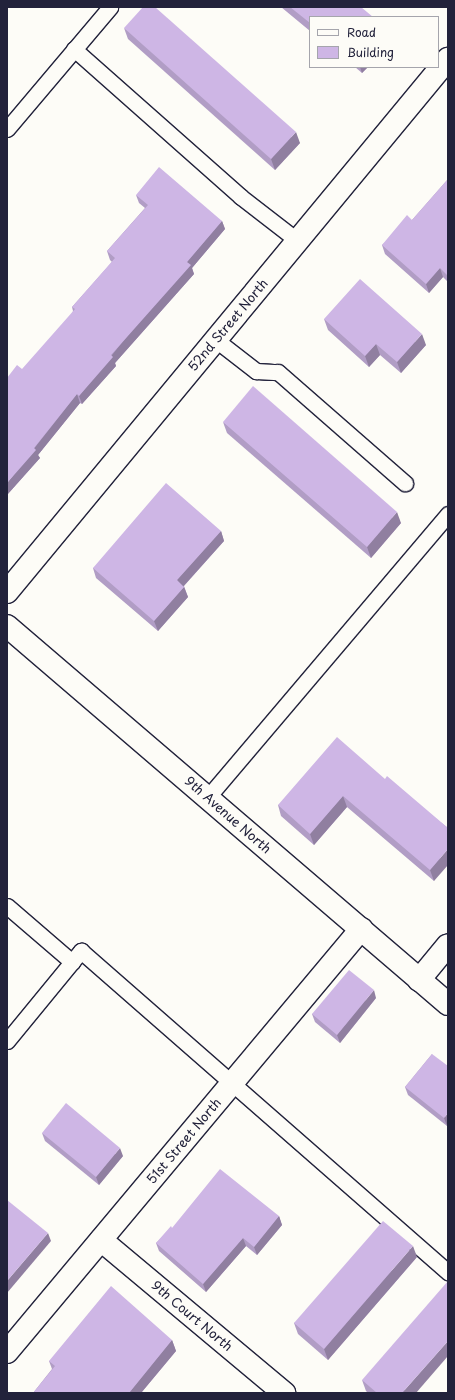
<!DOCTYPE html>
<html>
<head>
<meta charset="utf-8">
<style>
  body { margin:0 }
  #map { position:relative; width:455px; height:1400px; overflow:hidden; background:#fdfcf7; font-family:"Playpen Sans",sans-serif }
  div>[style] { position:absolute }
  [style*='--x'] { left:calc(var(--x)*1px); top:calc(var(--y)*1px); width:calc(var(--w)*1px); rotate:calc(var(--a)*1deg) }
  .roads { filter:drop-shadow(1px 0 #22223b) drop-shadow(-1px 0 #22223b) drop-shadow(0 1px #22223b) drop-shadow(0 -1px #22223b) }
  .service>* { height:15px; margin:-7.5px; padding:0 7.5px; transform-origin:7.5px; border-radius:7.5px; background:#fdfcf7 }
  .minor>* { height:22px; margin:-11px; padding:0 11px; transform-origin:11px; border-radius:11px; background:#fdfcf7 }
  .wall>* { inset:0; background:#b19dc5 }
  .shaded-wall>* { inset:0; background:#907fa0 }
  .building>* { inset:0; background:#ceb6e5 }
  span { translate:-50% -50%; white-space:nowrap; text-align:center; line-height:1.15; -webkit-text-stroke:3.5px #fdfcf7; paint-order:stroke }
  .street-label { font-size:13px; color:#22223b }
  .frame { position:absolute; inset:0; border:8px solid #22223b; pointer-events:none }
  .legend { position:absolute; left:309px; top:16px; width:130px; height:52px; box-sizing:border-box; background:#fdfcf7; border:1px solid #a5a5ac; margin:0; padding:5px 7px; list-style:none; font-size:12px; color:#22223b }
  .legend li { display:flex; align-items:center; gap:8px; height:20px }
  .legend b { width:20px; border:1px solid #a5a5ac }
</style>
</head>
<body>
<div id="map">
  <div class="roads">
    <div class="service">
      <div style="--x:74;--y:49;--w:223;--a:41.5"></div>
      <div style="--x:241;--y:197;--w:72;--a:37.7"></div>
      <div style="--x:7;--y:129;--w:160;--a:-49.8"></div>
      <div style="--x:216;--y:340;--w:51;--a:37.8"></div>
      <div style="--x:256;--y:371;--w:22;--a:3"></div>
      <div style="--x:278;--y:372;--w:169;--a:41.2"></div>
      <div style="--x:208;--y:797;--w:371;--a:-49.7"></div>
      <div style="--x:7;--y:906;--w:86;--a:40.7"></div>
      <div style="--x:7;--y:1041;--w:117;--a:-50.6"></div>
      <div style="--x:81;--y:951;--w:488;--a:41.2"></div>
    </div>
    <div class="minor">
      <div style="--x:7;--y:592;--w:692;--a:-50.4"></div>
      <div style="--x:7;--y:626;--w:581;--a:40.6"></div>
      <div style="--x:419;--y:980;--w:45;--a:-50.4"></div>
      <div style="--x:101;--y:1240;--w:239;--a:39.9"></div>
      <div style="--x:7;--y:1352;--w:552;--a:-50.07"></div>
    </div>
  </div>
  <div class="wall">
    <div style="clip-path:polygon(281px 7px,361px 7px,310px 17px,310px 31px)"></div>
    <div style="clip-path:polygon(124px 28px,300px 143px,275px 170px,128px 39px)"></div>
    <div style="clip-path:polygon(355px 67px,368px 67px,362px 73px)"></div>
    <div style="clip-path:polygon(448px 179px,448px 282px,443px 277px,429px 293px,385px 254px,382px 245px,412px 220px)"></div>
    <div style="clip-path:polygon(136px 195px,222px 221px,225px 229px,192px 268px,194px 274px,115px 363px,116px 366px,82px 404px,80px 403px,38px 455px,40px 458px,7px 495px,73px 311px,72px 307px,112px 262px,110px 260px,107px 251px,145px 208px,139px 203px)"></div>
    <div style="clip-path:polygon(324px 319px,426px 345px,401px 373px,380px 355px,369px 367px,328px 330px)"></div>
    <div style="clip-path:polygon(223px 422px,401px 523px,371px 558px,227px 433px)"></div>
    <div style="clip-path:polygon(221px 531px,224px 541px,184px 586px,188px 597px,158px 631px,96px 578px,93px 568px)"></div>
    <div style="clip-path:polygon(385px 779px,448px 828px,434px 881px,347px 807px,314px 845px,281px 816px,278px 805px)"></div>
    <div style="clip-path:polygon(376px 998px,340px 1043px,315px 1022px,312px 1014px)"></div>
    <div style="clip-path:polygon(432px 1054px,447px 1126px,408px 1095px,405px 1087px)"></div>
    <div style="clip-path:polygon(42px 1133px,123px 1156px,99px 1185px,45px 1141px)"></div>
    <div style="clip-path:polygon(279px 1216px,282px 1225px,257px 1255px,246px 1246px,206px 1292px,159px 1251px,156px 1243px,172px 1228px)"></div>
    <div style="clip-path:polygon(417px 1257px,328px 1360px,298px 1334px,294px 1323px)"></div>
    <div style="clip-path:polygon(172px 1340px,176px 1351px,141px 1393px,33px 1393px,52px 1369px,49px 1361px)"></div>
    <div style="clip-path:polygon(362px 1380px,416px 1393px,368px 1393px,366px 1391px)"></div>
  </div>
  <div class="shaded-wall">
    <div style="clip-path:polygon(360px 67px,368px 67px,362px 73px)"></div>
    <div style="clip-path:polygon(296px 132px,300px 143px,275px 170px,271px 159px)"></div>
    <div style="clip-path:polygon(222px 221px,225px 229px,192px 268px,194px 274px,115px 363px,116px 366px,82px 404px,79px 396px,187px 262px)"></div>
    <div style="clip-path:polygon(440px 268px,443px 277px,429px 293px,426px 284px)"></div>
    <div style="clip-path:polygon(422px 334px,426px 345px,401px 373px,397px 362px)"></div>
    <div style="clip-path:polygon(376px 344px,380px 355px,369px 367px,365px 356px)"></div>
    <div style="clip-path:polygon(77px 394px,80px 403px,38px 455px,40px 458px,7px 495px,7px 483px)"></div>
    <div style="clip-path:polygon(397px 512px,401px 523px,371px 558px,367px 547px)"></div>
    <div style="clip-path:polygon(221px 531px,224px 541px,180px 590px,177px 580px)"></div>
    <div style="clip-path:polygon(184px 587px,188px 597px,158px 631px,154px 621px)"></div>
    <div style="clip-path:polygon(343px 796px,347px 807px,314px 845px,310px 834px)"></div>
    <div style="clip-path:polygon(448px 849px,448px 865px,434px 881px,430px 870px)"></div>
    <div style="clip-path:polygon(374px 990px,376px 998px,340px 1043px,337px 1035px)"></div>
    <div style="clip-path:polygon(448px 1113px,448px 1125px,447px 1126px,444px 1118px)"></div>
    <div style="clip-path:polygon(120px 1148px,123px 1156px,99px 1185px,96px 1177px)"></div>
    <div style="clip-path:polygon(279px 1216px,282px 1225px,257px 1255px,254px 1247px)"></div>
    <div style="clip-path:polygon(48px 1233px,51px 1241px,7px 1293px,7px 1281px)"></div>
    <div style="clip-path:polygon(243px 1238px,246px 1246px,206px 1292px,203px 1284px)"></div>
    <div style="clip-path:polygon(413px 1246px,417px 1257px,328px 1360px,324px 1349px)"></div>
    <div style="clip-path:polygon(172px 1340px,176px 1351px,141px 1393px,129px 1393px)"></div>
    <div style="clip-path:polygon(448px 1341px,448px 1356px,416px 1393px,402px 1393px)"></div>
  </div>
  <div class="building">
    <div style="clip-path:polygon(143px 7px,155px 7px,296px 132px,271px 159px,124px 28px)"></div>
    <div style="clip-path:polygon(290px 7px,361px 7px,373px 17px,310px 17px,310px 23px)"></div>
    <div style="clip-path:polygon(159px 167px,222px 221px,187px 262px,191px 265px,111px 355px,113px 357px,79px 396px,77px 394px,34px 448px,36px 450px,7px 483px,7px 378px,17px 365px,22px 369px,75px 309px,72px 307px,115px 258px,107px 251px,148px 205px,136px 195px)"></div>
    <div style="clip-path:polygon(448px 179px,448px 276px,440px 268px,426px 284px,382px 245px,407px 215px,412px 220px)"></div>
    <div style="clip-path:polygon(360px 279px,422px 334px,397px 362px,376px 344px,365px 356px,324px 319px)"></div>
    <div style="clip-path:polygon(253px 386px,397px 512px,367px 547px,223px 422px)"></div>
    <div style="clip-path:polygon(166px 483px,221px 531px,177px 580px,184px 587px,154px 621px,93px 568px)"></div>
    <div style="clip-path:polygon(337px 737px,385px 779px,387px 776px,448px 828px,448px 849px,430px 870px,343px 796px,310px 834px,278px 805px)"></div>
    <div style="clip-path:polygon(349px 970px,374px 990px,337px 1035px,312px 1014px)"></div>
    <div style="clip-path:polygon(432px 1054px,448px 1066px,448px 1113px,444px 1118px,405px 1087px)"></div>
    <div style="clip-path:polygon(66px 1103px,120px 1148px,96px 1177px,42px 1133px)"></div>
    <div style="clip-path:polygon(220px 1169px,279px 1216px,254px 1247px,243px 1238px,203px 1284px,156px 1243px,171px 1226px,172px 1228px)"></div>
    <div style="clip-path:polygon(7px 1200px,48px 1233px,7px 1281px)"></div>
    <div style="clip-path:polygon(383px 1221px,413px 1246px,324px 1349px,294px 1323px)"></div>
    <div style="clip-path:polygon(448px 1281px,448px 1341px,402px 1393px,377px 1393px,362px 1380px)"></div>
    <div style="clip-path:polygon(111px 1286px,172px 1340px,129px 1393px,33px 1393px,55px 1366px,49px 1361px)"></div>
  </div>
  <div class="street-label">
    <span style="left:228px;top:325px;rotate:-50deg">52nd Street North</span>
    <span style="left:228px;top:815px;rotate:41deg">9th Avenue North</span>
    <span style="left:184px;top:1141px;rotate:-50deg">51st Street North</span>
    <span style="left:192px;top:1316px;rotate:40deg">9th Court North</span>
  </div>
  <div class="frame"></div>
  <ul class="legend">
  <li><b style="height:5px;background:#fdfcf7"></b>Road</li>
  <li><b style="height:11px;background:#ceb6e5"></b>Building</li>
  </ul>
</div>
</body>
</html>
